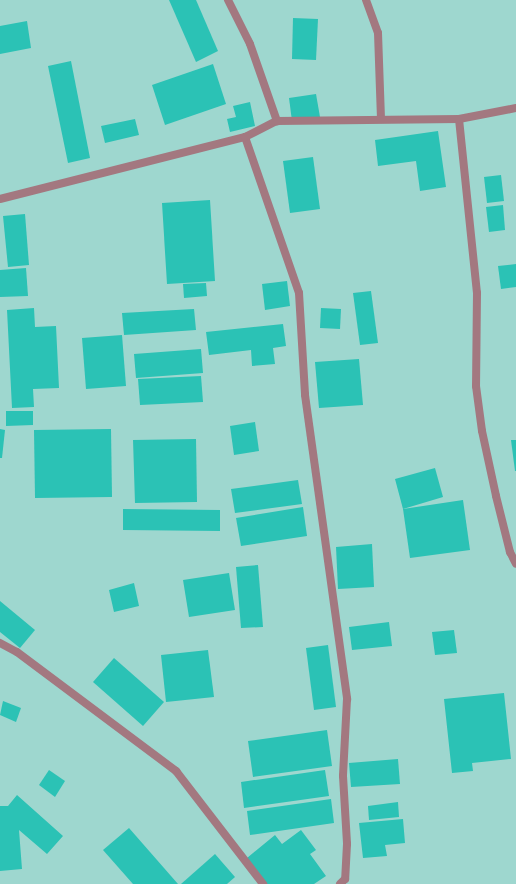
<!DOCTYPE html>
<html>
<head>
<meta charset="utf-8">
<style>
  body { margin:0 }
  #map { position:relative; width:516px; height:884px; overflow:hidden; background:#9ed7cf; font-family:"Fira Sans",sans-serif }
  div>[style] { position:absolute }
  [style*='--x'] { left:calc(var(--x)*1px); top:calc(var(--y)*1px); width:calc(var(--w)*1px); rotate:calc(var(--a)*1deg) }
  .building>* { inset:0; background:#2bc2b5 }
  .minor>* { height:8px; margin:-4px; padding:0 4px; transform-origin:4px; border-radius:4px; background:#a37880 }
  span { translate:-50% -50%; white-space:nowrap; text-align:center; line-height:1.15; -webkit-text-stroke:3.5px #abe4dc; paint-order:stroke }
</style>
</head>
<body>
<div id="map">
  <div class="building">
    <div style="clip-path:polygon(169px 0,196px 0,218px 51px,196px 62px)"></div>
    <div style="clip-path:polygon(293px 18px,318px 19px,316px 60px,292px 59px)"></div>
    <div style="clip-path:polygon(27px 21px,31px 48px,0 54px,0 26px)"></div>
    <div style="clip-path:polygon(71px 61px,90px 158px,68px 163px,48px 66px)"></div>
    <div style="clip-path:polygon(213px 64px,226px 104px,165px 125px,152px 85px)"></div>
    <div style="clip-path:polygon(316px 94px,320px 117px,292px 121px,289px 98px)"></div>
    <div style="clip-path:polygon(250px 102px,255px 126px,230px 132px,227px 119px,236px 117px,233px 106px)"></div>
    <div style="clip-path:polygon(135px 119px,139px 135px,105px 143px,101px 126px)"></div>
    <div style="clip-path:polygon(438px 131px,446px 187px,420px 191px,416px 161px,378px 166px,375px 140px)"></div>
    <div style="clip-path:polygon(313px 157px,320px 209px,290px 213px,283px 161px)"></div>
    <div style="clip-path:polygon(501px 175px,504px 201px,487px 203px,484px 177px)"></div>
    <div style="clip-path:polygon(210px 200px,215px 281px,167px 284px,162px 203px)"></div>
    <div style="clip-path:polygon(503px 205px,505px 230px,489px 232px,486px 207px)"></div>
    <div style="clip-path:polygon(25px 214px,29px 265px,8px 267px,3px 216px)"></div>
    <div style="clip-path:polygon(516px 264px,516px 287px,501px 289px,498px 266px)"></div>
    <div style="clip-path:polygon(26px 268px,28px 296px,0 297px,0 270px)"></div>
    <div style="clip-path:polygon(287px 281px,290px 306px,265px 310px,262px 284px)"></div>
    <div style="clip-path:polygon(206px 283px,207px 296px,184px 298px,183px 284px)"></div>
    <div style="clip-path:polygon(371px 291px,378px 343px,360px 345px,353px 293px)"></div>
    <div style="clip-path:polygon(34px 308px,35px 327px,56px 326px,59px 388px,33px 389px,34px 407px,12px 408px,7px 310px)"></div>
    <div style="clip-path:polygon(321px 308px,341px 309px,340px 329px,320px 328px)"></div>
    <div style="clip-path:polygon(194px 309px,196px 330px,124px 335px,122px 313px)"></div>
    <div style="clip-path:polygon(283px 324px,286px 346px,273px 348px,275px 364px,252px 366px,251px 350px,209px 355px,206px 332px)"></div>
    <div style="clip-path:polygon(122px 335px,126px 386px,86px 389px,82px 338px)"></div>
    <div style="clip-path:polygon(201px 349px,203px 373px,136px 378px,134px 354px)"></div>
    <div style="clip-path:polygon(359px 359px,363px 405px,319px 408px,315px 362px)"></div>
    <div style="clip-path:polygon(201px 376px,203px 402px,140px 405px,138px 379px)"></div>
    <div style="clip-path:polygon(6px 411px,33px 411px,33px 425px,6px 426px)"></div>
    <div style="clip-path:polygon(255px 422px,259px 451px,234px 455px,230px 426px)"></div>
    <div style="clip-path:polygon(0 429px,5px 430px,2px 458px,0 458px)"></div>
    <div style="clip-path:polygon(111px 429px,112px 497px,35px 498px,34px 430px)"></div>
    <div style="clip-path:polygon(196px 439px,197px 502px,135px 503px,133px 440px)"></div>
    <div style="clip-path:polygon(511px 440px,516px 440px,516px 471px,515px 471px)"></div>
    <div style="clip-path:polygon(435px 468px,443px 497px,403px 509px,395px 479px)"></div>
    <div style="clip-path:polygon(298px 480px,302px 504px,235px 513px,231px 489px)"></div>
    <div style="clip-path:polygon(463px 500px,470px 550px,410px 558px,403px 509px)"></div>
    <div style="clip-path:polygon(303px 507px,307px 536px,241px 546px,236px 518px)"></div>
    <div style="clip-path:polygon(123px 509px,220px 510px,220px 531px,123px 530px)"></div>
    <div style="clip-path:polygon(372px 544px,374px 587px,338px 589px,336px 547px)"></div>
    <div style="clip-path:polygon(258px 565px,263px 627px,241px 628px,236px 567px)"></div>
    <div style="clip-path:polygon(229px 573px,235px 610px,189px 617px,183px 580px)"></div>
    <div style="clip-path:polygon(134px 583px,139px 606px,114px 612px,109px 590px)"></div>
    <div style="clip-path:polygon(0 601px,35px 630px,20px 648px,0 632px)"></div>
    <div style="clip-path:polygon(389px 622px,392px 646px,352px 650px,349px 627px)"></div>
    <div style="clip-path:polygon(454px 630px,457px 653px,435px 655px,432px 632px)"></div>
    <div style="clip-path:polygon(328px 645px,336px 707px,314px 710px,306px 648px)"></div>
    <div style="clip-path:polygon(208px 650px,214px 697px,166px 702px,161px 655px)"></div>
    <div style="clip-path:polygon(114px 658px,164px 702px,143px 726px,93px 682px)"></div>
    <div style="clip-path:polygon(504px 693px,511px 759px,472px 763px,473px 771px,452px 773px,444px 699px)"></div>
    <div style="clip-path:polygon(3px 701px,21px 708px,16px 722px,0 715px)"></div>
    <div style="clip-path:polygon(327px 730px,332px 766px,253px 777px,248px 741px)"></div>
    <div style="clip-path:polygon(398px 759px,400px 784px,351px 787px,349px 763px)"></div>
    <div style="clip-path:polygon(49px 770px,65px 781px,55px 797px,39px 785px)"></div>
    <div style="clip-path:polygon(325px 770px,329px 796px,244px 808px,241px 782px)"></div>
    <div style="clip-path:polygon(17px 795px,63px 836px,47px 854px,19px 830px,22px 869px,0 871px,0 806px,8px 806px)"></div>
    <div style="clip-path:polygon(331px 799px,334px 823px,250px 835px,247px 811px)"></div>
    <div style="clip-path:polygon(398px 802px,399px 817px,369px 820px,368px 806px)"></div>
    <div style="clip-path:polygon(403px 819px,405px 843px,385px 845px,387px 856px,363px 858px,359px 823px)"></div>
    <div style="clip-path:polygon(129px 828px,178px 884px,133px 884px,103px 850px)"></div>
    <div style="clip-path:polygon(301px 830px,316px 850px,310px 854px,326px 876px,314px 884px,266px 884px,247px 858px,275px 835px,282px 844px)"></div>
    <div style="clip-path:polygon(215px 854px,235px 877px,227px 884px,181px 884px)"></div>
  </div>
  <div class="minor">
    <div style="--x:228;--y:0;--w:49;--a:63.4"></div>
    <div style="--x:250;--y:44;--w:82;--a:70.7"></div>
    <div style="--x:366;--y:0;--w:35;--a:70"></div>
    <div style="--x:378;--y:33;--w:86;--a:88"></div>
    <div style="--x:459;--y:119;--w:175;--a:84.1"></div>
    <div style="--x:477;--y:293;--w:93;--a:90.6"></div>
    <div style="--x:476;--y:386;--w:45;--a:82.4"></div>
    <div style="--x:482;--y:431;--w:66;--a:77.8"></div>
    <div style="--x:496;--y:496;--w:58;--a:76"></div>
    <div style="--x:510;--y:552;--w:13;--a:63"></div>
    <div style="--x:245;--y:137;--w:165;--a:70.9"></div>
    <div style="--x:299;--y:293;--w:102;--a:86.6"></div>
    <div style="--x:305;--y:395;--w:307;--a:82.1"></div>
    <div style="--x:347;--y:699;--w:77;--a:93"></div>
    <div style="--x:343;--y:776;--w:68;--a:86.6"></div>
    <div style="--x:347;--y:844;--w:35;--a:93"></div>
    <div style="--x:345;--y:879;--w:7;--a:135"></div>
    <div style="--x:0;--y:199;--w:253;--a:-14.2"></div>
    <div style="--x:245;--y:137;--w:36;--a:-27"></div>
    <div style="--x:277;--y:121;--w:182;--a:-0.6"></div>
    <div style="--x:459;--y:119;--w:58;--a:-10.9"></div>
    <div style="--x:0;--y:643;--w:19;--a:28"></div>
    <div style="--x:17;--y:652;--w:199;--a:36.8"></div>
    <div style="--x:176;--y:771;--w:143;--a:52.4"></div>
  </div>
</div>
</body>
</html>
